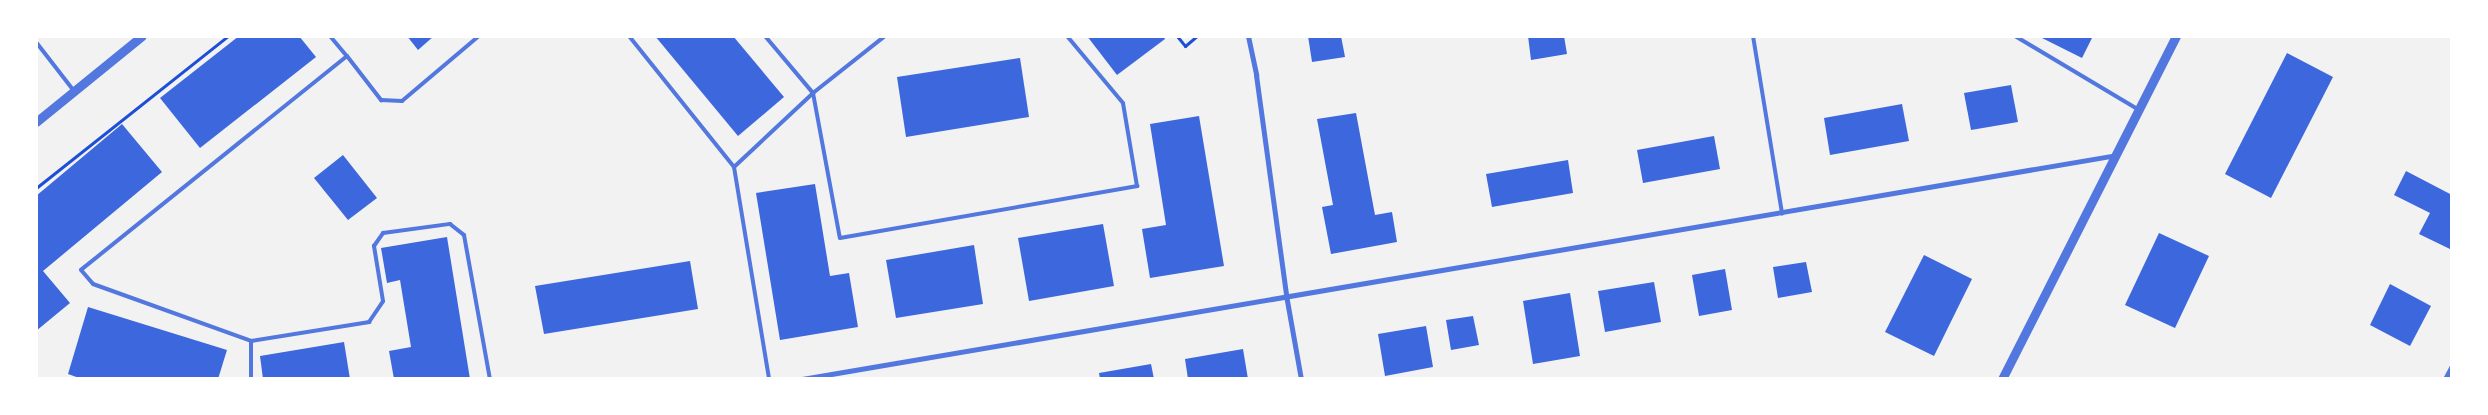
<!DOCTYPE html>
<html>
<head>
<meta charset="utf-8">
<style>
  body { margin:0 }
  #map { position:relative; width:2488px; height:415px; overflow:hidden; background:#f2f2f2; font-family:"Times New Roman",serif }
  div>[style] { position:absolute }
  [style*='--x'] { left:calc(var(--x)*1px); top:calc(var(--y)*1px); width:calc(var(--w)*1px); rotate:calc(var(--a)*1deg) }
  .building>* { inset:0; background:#3d67dc }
  .path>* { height:3px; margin:-1.5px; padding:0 1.5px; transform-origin:1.5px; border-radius:1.5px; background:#1d4ed8 }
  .service>* { height:4px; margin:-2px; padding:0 2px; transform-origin:2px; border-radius:2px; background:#5277de }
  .minor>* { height:5px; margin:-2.5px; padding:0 2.5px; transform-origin:2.5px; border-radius:2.5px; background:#5277de }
  .tertiary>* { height:9px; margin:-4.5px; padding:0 4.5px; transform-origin:4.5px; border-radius:4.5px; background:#5277de }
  span { translate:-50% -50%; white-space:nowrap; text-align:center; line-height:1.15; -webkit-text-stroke:5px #fff; paint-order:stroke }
  .frame { position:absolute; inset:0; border:38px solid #fff; pointer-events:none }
</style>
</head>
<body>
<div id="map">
  <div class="building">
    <div style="clip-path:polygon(239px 36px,299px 36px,316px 57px,200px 148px,160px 98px)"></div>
    <div style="clip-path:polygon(407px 36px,434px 36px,418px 50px)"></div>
    <div style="clip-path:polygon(655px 36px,733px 36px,784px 97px,738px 136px)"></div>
    <div style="clip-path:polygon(1087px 36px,1163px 36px,1165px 39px,1117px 75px)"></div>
    <div style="clip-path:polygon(1308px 36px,1341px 36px,1345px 57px,1312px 62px)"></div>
    <div style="clip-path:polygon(1528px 36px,1564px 36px,1567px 54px,1531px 60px)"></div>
    <div style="clip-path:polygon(2038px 36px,2093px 36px,2082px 58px)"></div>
    <div style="clip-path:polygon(2287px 53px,2333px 77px,2271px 198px,2225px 174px)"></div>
    <div style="clip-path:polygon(1020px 58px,1029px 117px,906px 137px,897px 77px)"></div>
    <div style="clip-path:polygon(2011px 85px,2018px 122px,1971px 130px,1964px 93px)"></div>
    <div style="clip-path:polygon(1902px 104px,1909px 141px,1830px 155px,1824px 118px)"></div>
    <div style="clip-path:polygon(1356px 113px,1375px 215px,1392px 212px,1397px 242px,1331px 254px,1322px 207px,1333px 205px,1317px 119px)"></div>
    <div style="clip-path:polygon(1199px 116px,1224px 266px,1150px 278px,1142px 229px,1166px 225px,1150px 124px)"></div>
    <div style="clip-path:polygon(122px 124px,162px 172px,43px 271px,70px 303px,36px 331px,36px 196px)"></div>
    <div style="clip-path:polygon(1714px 136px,1720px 169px,1643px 183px,1637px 150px)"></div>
    <div style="clip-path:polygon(343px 155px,377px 198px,348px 220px,314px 178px)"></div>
    <div style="clip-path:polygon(1568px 160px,1573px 193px,1492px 207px,1486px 174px)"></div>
    <div style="clip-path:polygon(2406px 171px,2452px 195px,2452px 250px,2419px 234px,2430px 213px,2394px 195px)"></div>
    <div style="clip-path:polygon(815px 184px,830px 276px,849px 273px,858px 327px,780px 340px,756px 193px)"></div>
    <div style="clip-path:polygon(1103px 224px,1114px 286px,1029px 301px,1018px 238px)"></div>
    <div style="clip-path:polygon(2159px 233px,2209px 256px,2175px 328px,2125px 305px)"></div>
    <div style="clip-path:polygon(447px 237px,470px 379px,394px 379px,389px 351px,411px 347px,400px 280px,387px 283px,381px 248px)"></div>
    <div style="clip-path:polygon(974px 245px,983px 304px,896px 318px,886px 260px)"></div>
    <div style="clip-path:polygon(1924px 255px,1972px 279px,1934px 356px,1885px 332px)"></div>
    <div style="clip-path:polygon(690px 261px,698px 309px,544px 334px,535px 286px)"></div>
    <div style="clip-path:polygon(1806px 262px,1812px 292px,1778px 298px,1773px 267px)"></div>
    <div style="clip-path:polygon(1725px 269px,1732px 310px,1699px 316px,1692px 275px)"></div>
    <div style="clip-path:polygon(1654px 282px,1661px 322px,1605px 332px,1598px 291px)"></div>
    <div style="clip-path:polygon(2390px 284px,2431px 306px,2410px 346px,2370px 325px)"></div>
    <div style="clip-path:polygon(1570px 293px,1580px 356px,1533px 364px,1523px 301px)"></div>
    <div style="clip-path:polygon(88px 307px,227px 350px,218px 379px,82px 379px,68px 374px)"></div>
    <div style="clip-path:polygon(1473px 316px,1479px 345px,1451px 350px,1446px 320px)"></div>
    <div style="clip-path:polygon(1426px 326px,1433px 367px,1385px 376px,1378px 334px)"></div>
    <div style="clip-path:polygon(344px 342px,350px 379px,263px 379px,260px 356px)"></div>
    <div style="clip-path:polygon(1243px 349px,1248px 379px,1188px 379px,1185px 359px)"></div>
    <div style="clip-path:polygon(1151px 364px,1154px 379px,1100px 379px,1099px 373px)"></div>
  </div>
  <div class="path">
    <div style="--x:1177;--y:36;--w:13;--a:51"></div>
    <div style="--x:1185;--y:46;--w:16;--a:-40"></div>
    <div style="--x:36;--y:188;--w:245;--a:-38.4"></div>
  </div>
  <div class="service">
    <div style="--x:330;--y:36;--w:26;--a:50"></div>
    <div style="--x:347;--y:56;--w:341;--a:141.2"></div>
    <div style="--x:81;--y:270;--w:18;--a:49"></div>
    <div style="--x:93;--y:284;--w:168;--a:19.8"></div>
    <div style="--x:251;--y:341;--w:120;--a:-9.1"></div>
    <div style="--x:369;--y:322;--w:25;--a:-56"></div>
    <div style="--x:383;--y:301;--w:56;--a:-99.3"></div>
    <div style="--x:374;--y:246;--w:16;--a:-55"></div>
    <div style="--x:383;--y:233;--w:68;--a:-7.7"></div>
    <div style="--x:450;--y:224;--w:18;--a:38"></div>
    <div style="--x:464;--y:235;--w:146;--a:79.8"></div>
    <div style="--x:629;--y:36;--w:168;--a:51.3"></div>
    <div style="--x:734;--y:167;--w:215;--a:80.6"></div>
    <div style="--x:765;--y:36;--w:75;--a:49.9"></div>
    <div style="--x:813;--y:93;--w:147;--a:79.5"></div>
    <div style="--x:840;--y:238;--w:302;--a:-9.9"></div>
    <div style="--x:1137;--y:186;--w:84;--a:-99.6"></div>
    <div style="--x:1123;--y:103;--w:87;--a:-129.9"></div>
    <div style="--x:1753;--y:36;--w:180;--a:80.7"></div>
    <div style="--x:2015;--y:36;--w:144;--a:30.8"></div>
    <div style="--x:36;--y:42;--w:62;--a:52.2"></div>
    <div style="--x:347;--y:56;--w:56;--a:52.3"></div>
    <div style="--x:381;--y:100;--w:21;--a:3"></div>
    <div style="--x:402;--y:101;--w:101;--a:-40.2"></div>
    <div style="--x:734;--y:167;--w:108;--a:-43.1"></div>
    <div style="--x:813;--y:93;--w:92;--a:-38.4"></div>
    <div style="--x:251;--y:341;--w:38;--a:90"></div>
  </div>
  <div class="minor">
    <div style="--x:1248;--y:36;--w:40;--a:78"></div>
    <div style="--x:1256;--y:75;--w:222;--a:82.2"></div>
    <div style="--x:1286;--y:295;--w:85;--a:79.9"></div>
    <div style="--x:802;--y:379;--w:1333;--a:-9.67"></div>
    <div style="--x:2445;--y:379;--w:15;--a:-62"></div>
  </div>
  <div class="tertiary">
    <div style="--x:36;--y:122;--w:136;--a:-39.1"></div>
    <div style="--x:2002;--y:379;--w:385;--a:-63.1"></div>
  </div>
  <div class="frame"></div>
</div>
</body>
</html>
